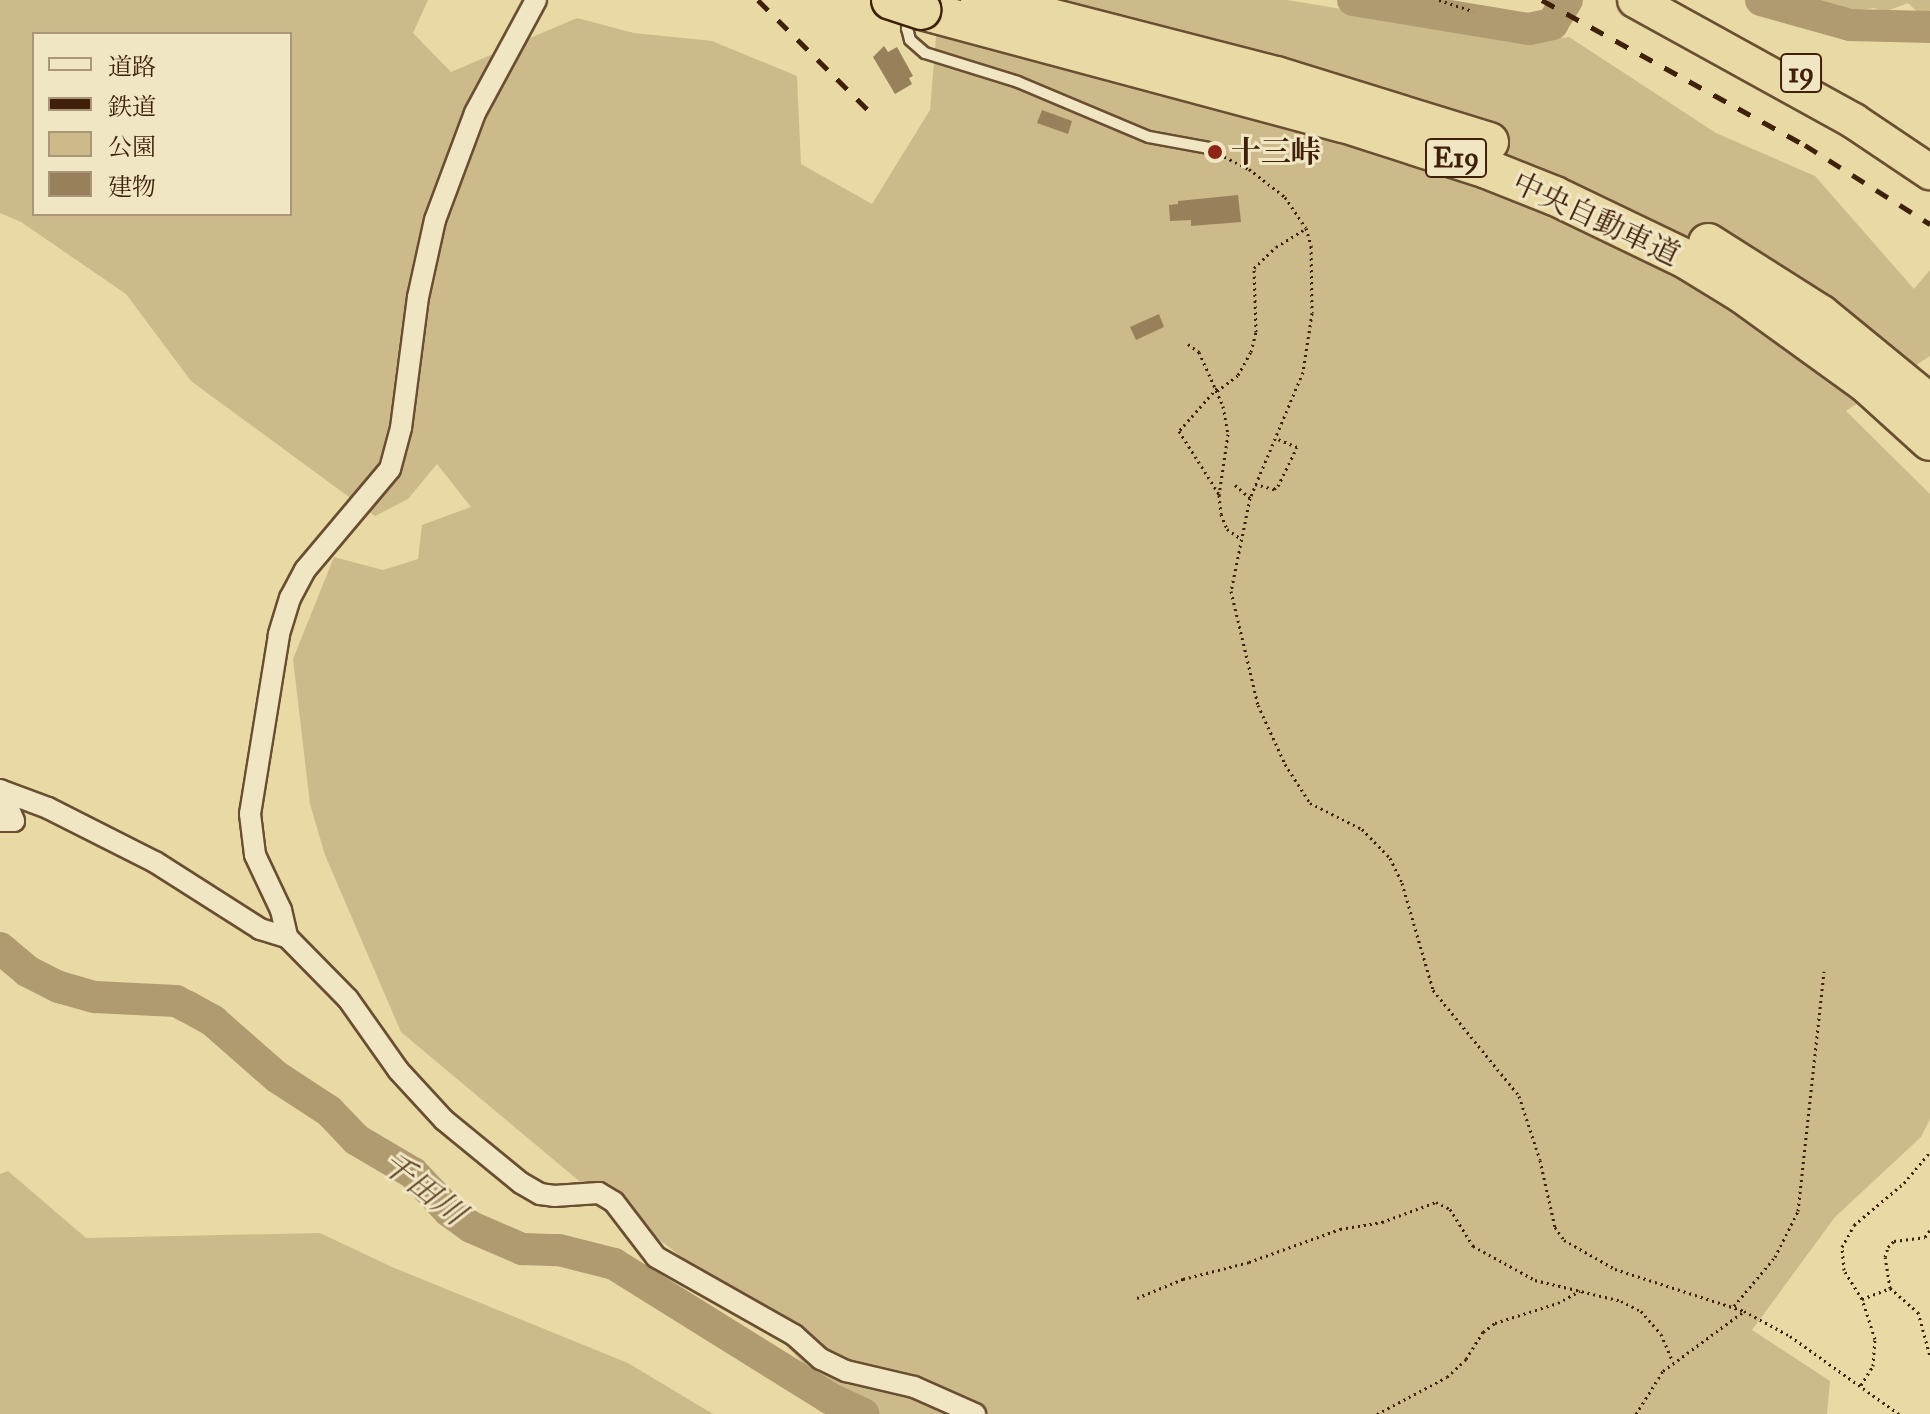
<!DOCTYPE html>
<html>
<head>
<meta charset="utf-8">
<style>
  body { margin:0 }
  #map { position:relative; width:1930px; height:1414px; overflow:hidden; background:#e9d9a5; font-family:"IM FELL Great Primer","Noto Serif JP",serif }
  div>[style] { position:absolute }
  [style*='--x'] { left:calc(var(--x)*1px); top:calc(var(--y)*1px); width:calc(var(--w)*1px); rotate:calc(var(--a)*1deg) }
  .green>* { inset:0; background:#ccba8b }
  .river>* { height:32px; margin:-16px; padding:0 16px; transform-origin:16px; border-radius:16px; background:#b09a70 }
  .building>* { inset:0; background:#98805b }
  .path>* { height:3px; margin-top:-1.5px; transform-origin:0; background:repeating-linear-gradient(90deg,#40200a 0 2px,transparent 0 6px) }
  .roads { filter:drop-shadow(2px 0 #6a4e31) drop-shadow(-2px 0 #6a4e31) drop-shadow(0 2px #6a4e31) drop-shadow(0 -2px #6a4e31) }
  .service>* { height:10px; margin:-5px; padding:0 5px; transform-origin:5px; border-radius:5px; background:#f1e6c4 }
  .minor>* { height:20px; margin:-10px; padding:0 10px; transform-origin:10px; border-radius:10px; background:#f1e6c4 }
  .trunk>* { height:34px; margin:-17px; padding:0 17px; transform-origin:17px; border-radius:17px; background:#e9d9a5 }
  .motorway>* { height:38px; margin:-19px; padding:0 19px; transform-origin:19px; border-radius:19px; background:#e9d9a5 }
  .rail>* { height:5px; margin-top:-2.5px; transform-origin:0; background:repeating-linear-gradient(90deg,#40200a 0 14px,transparent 0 28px) }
  .bridges { filter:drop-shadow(2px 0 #40200a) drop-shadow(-2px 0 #40200a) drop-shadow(0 2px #40200a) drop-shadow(0 -2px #40200a) }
  .motorway-bridge>* { height:38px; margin:-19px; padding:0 19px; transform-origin:19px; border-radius:19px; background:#e9d9a5 }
  .dots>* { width:22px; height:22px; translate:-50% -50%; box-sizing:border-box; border:4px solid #f1e6c4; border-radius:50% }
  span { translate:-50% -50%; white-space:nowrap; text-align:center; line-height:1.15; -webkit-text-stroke:6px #f1e6c4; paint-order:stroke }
  .shield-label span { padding:2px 6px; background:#f1e6c4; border:2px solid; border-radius:6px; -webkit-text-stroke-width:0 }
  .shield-label { font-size:28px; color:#40200a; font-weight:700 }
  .poi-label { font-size:30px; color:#40200a; font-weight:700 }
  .left { translate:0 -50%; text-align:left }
  .street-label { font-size:30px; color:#40200a }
  .water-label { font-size:32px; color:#624529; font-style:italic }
  .legend { position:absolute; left:32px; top:32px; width:260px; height:184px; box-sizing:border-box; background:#f1e6c4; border:2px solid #aa977a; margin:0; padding:10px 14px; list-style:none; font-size:24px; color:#40200a }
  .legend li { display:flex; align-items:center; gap:16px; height:40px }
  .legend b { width:40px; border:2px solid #aa977a }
</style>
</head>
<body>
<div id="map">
  <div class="green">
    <div style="clip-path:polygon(evenodd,0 0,428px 0,413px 33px,451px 72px,577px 18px,634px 33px,712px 41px,797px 76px,801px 164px,872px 204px,930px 110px,939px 0,1287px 0,1537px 41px,1569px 37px,1716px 133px,1815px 176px,1914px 289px,1930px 270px,1930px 356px,1846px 411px,1930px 494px,1930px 1119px,1921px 1137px,1835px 1217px,1752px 1330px,1830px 1381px,1827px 1414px,852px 1414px,778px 1337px,669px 1247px,603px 1201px,401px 1032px,325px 855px,310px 804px,293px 659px,334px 557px,383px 570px,418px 559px,422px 525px,471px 507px,437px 464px,408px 499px,375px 516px,191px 381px,126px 294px,21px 222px,0 213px,0 0,34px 34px,290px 34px,290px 214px,34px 214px,34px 34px)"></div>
    <div style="clip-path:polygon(1807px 0,1930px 0,1930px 24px,1908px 3px,1884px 12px,1874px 8px,1846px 12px)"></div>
    <div style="clip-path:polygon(8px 1171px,86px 1238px,320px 1233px,392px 1267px,628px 1363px,713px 1414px,0 1414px,0 1174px)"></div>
  </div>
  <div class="river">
    <div style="--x:1353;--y:0;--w:178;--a:9.4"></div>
    <div style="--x:1529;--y:29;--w:24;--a:-12"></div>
    <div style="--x:1552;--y:24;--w:28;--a:-58"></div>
    <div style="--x:1761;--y:0;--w:92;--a:15.7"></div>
    <div style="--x:1850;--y:25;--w:80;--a:1.4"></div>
    <div style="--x:0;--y:948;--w:35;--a:40"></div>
    <div style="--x:27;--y:971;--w:36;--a:27"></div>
    <div style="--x:59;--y:987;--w:37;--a:16"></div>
    <div style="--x:95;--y:997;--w:81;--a:2.8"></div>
    <div style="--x:176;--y:1001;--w:13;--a:27"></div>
    <div style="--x:188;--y:1007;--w:29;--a:29"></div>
    <div style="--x:213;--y:1021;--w:85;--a:41.2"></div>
    <div style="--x:277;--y:1077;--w:62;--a:33.2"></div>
    <div style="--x:329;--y:1111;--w:40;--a:46"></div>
    <div style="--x:357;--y:1140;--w:65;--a:30.5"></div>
    <div style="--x:413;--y:1173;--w:52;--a:46.5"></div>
    <div style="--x:449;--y:1211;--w:27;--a:36"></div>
    <div style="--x:471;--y:1227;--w:56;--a:23.3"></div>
    <div style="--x:522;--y:1249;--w:37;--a:2"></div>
    <div style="--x:559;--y:1250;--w:57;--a:14.3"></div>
    <div style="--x:614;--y:1264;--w:253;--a:31.9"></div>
    <div style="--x:829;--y:1398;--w:38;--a:25"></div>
  </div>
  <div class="building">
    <div style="clip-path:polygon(884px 46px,888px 52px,897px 47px,913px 76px,909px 78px,912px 84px,895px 94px,873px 57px)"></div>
    <div style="clip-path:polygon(1042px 110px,1072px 121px,1068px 134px,1037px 123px)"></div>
    <div style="clip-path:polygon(1238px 195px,1241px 222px,1191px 226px,1191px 220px,1170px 221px,1169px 205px,1178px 204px,1178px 201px)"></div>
    <div style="clip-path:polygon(1159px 314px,1164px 327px,1136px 340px,1130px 327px)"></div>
  </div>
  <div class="path">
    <div style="--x:1439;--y:0;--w:36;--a:18"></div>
    <div style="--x:1219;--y:154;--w:34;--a:27"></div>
    <div style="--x:1249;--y:169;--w:46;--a:37.9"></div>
    <div style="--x:1285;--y:197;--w:37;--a:56"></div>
    <div style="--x:1306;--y:228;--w:19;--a:74"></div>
    <div style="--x:1311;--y:246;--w:67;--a:89.1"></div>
    <div style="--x:1312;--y:313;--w:60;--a:98.7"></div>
    <div style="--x:1303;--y:372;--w:137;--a:112.8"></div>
    <div style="--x:1250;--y:498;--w:95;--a:101.5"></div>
    <div style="--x:1231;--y:591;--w:117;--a:76.7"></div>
    <div style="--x:1258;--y:705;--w:65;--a:65.4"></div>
    <div style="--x:1285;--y:764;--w:46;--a:57.3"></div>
    <div style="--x:1310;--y:803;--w:58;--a:26.6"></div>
    <div style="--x:1362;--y:829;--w:40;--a:46"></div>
    <div style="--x:1390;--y:858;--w:28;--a:64"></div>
    <div style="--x:1402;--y:883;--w:111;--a:73.8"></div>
    <div style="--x:1433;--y:990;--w:136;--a:50.9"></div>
    <div style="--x:1519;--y:1096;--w:67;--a:71.8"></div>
    <div style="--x:1540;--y:1160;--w:69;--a:77.4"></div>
    <div style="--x:1555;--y:1227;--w:16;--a:55"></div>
    <div style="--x:1564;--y:1240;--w:59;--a:29.6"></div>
    <div style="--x:1615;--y:1269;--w:136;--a:18"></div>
    <div style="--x:1744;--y:1311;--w:52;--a:28.5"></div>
    <div style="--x:1790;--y:1336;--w:134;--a:35.6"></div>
    <div style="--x:1188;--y:344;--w:14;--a:36"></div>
    <div style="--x:1199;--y:352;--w:59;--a:66"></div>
    <div style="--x:1223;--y:406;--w:28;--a:80"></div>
    <div style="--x:1228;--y:434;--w:62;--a:98.4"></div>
    <div style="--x:1219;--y:495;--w:19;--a:84"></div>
    <div style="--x:1221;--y:514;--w:16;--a:68"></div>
    <div style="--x:1227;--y:529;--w:16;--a:35"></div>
    <div style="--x:1217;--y:388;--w:57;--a:131.5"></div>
    <div style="--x:1179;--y:431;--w:75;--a:57.6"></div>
    <div style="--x:1217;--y:391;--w:26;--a:-37"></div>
    <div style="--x:1238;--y:375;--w:26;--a:-61"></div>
    <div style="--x:1251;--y:352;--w:21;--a:-76"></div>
    <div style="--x:1256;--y:332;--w:64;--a:-91.8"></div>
    <div style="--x:1254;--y:268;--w:30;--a:-44"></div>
    <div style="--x:1276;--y:247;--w:36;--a:-32"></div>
    <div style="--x:1255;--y:484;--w:20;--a:15"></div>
    <div style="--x:1274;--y:489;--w:5;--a:-37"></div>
    <div style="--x:1278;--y:486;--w:43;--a:-64"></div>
    <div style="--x:1297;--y:447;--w:23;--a:-157"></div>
    <div style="--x:1235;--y:485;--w:20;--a:41"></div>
    <div style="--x:1890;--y:1288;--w:31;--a:-99"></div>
    <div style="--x:1885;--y:1257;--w:10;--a:-73"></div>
    <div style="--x:1888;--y:1247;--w:8;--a:-45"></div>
    <div style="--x:1894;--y:1241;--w:31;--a:-7"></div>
    <div style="--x:1925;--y:1237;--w:9;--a:-54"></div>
    <div style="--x:1137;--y:1298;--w:50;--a:-22.4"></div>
    <div style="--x:1183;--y:1279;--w:68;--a:-14.4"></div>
    <div style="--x:1249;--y:1262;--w:97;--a:-19.9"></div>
    <div style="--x:1340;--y:1229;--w:43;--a:-9.5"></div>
    <div style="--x:1382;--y:1222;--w:58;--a:-20.3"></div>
    <div style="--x:1436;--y:1202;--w:16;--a:27"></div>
    <div style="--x:1450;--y:1209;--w:44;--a:58.1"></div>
    <div style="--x:1473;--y:1246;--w:71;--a:28.7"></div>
    <div style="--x:1535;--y:1280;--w:89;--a:13.7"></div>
    <div style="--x:1621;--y:1301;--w:22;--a:27"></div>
    <div style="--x:1641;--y:1311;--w:30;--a:49"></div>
    <div style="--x:1661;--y:1334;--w:30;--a:67"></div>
    <div style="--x:1862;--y:1299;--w:30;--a:-21"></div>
    <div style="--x:1890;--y:1288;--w:37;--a:41"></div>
    <div style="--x:1918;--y:1312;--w:46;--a:74.7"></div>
    <div style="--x:1734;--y:1306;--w:64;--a:-50.1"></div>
    <div style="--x:1775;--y:1257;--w:51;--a:-63.4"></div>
    <div style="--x:1798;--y:1211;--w:241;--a:-83.8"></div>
    <div style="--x:1861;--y:1385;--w:22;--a:-58"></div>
    <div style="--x:1873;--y:1366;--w:27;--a:-86"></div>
    <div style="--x:1875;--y:1339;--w:42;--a:-108"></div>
    <div style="--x:1862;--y:1299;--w:34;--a:-122"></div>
    <div style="--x:1844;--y:1270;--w:23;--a:-95"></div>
    <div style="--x:1842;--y:1247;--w:25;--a:-61"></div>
    <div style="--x:1854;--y:1225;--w:65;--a:-40"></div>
    <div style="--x:1904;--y:1183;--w:40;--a:-50"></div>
    <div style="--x:1377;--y:1414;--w:79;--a:-27.9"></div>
    <div style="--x:1447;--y:1377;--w:26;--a:-43"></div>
    <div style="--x:1466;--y:1359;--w:32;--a:-58"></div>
    <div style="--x:1483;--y:1332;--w:15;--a:-37"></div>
    <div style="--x:1495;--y:1323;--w:66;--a:-17.6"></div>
    <div style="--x:1558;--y:1303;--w:25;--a:-29"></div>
    <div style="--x:1636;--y:1414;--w:51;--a:-57.9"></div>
    <div style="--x:1663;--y:1371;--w:101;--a:-36.5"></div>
  </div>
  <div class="roads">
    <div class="service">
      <div style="--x:911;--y:13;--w:16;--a:105"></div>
      <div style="--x:907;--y:28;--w:12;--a:76"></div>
      <div style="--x:910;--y:40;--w:20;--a:41"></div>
      <div style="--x:925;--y:53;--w:97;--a:17.3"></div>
      <div style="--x:1018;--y:82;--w:142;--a:22.8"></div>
      <div style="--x:1149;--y:137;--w:61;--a:10.4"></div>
    </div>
    <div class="minor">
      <div style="--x:536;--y:0;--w:128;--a:118.4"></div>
      <div style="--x:475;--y:113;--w:114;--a:110.5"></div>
      <div style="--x:435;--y:220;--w:79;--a:102.4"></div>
      <div style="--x:418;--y:297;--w:132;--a:97.4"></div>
      <div style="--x:401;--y:428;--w:42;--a:105"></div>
      <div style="--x:390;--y:469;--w:132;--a:130.1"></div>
      <div style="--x:305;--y:570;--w:32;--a:118"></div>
      <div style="--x:290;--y:598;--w:39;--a:107"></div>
      <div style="--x:279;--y:635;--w:181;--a:99.2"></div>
      <div style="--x:250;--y:814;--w:41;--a:83"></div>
      <div style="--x:255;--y:855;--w:61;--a:64.7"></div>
      <div style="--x:281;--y:910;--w:28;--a:77"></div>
      <div style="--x:287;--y:937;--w:87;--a:45.5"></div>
      <div style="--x:348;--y:999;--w:87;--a:54.8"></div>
      <div style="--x:398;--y:1070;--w:68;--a:47.4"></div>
      <div style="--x:444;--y:1120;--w:99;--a:39.3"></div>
      <div style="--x:521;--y:1183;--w:22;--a:30"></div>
      <div style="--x:540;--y:1194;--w:14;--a:8"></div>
      <div style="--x:554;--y:1196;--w:45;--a:-3.8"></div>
      <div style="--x:599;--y:1193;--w:17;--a:31"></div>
      <div style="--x:614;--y:1202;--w:69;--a:52.6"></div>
      <div style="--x:656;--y:1257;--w:159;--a:29.5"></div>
      <div style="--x:794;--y:1335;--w:36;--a:42"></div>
      <div style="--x:821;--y:1359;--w:28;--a:26"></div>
      <div style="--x:846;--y:1371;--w:70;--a:13.2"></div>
      <div style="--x:914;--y:1387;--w:67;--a:23.9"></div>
      <div style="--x:0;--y:790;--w:51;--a:20.6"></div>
      <div style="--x:48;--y:808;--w:120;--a:26.8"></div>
      <div style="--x:155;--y:862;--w:125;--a:32.5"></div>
      <div style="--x:260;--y:929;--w:28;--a:17"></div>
      <div style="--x:0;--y:821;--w:14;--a:0"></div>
      <div style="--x:14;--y:821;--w:33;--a:-113"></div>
    </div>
    <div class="trunk">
      <div style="--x:1635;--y:0;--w:250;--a:28.9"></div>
      <div style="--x:1854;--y:121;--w:92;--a:33.9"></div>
    </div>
    <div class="motorway">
      <div style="--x:980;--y:0;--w:306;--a:14.4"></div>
      <div style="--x:1276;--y:76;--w:223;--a:17.2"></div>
      <div style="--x:921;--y:10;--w:438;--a:15"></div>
      <div style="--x:1344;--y:123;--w:150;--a:17.8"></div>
      <div style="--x:1487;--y:169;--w:73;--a:21.7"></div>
      <div style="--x:1555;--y:196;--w:145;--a:25.7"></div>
      <div style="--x:1686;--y:259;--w:67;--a:31.6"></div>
      <div style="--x:1743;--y:294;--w:152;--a:35.9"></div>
      <div style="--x:1866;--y:383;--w:86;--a:42.2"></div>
      <div style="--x:1708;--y:243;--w:133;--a:32.4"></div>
      <div style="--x:1820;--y:314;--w:142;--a:39.3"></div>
    </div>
  </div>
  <div class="rail">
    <div style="--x:758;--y:0;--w:167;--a:45"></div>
    <div style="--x:1542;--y:0;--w:300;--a:28.9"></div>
    <div style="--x:1805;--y:145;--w:148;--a:32.3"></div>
  </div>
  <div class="bridges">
    <div class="motorway-bridge">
      <div style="--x:891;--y:0;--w:32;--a:18"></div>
    </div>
  </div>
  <div class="dots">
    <div style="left:1215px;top:152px;background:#8f2418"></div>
  </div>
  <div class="shield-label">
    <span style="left:1801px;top:73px">19</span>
    <span style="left:1456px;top:158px">E19</span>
  </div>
  <div class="poi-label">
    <span class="left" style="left:1231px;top:152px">十三峠</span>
  </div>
  <div class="street-label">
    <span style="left:1596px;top:219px;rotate:25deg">中央自動車道</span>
  </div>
  <div class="water-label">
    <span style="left:423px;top:1189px;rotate:38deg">千田川</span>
  </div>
  <ul class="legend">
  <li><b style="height:10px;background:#f1e6c4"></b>道路</li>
  <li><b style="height:10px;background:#40200a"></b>鉄道</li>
  <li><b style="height:22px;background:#ccba8b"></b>公園</li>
  <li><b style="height:22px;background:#98805b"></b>建物</li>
  </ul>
</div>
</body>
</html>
